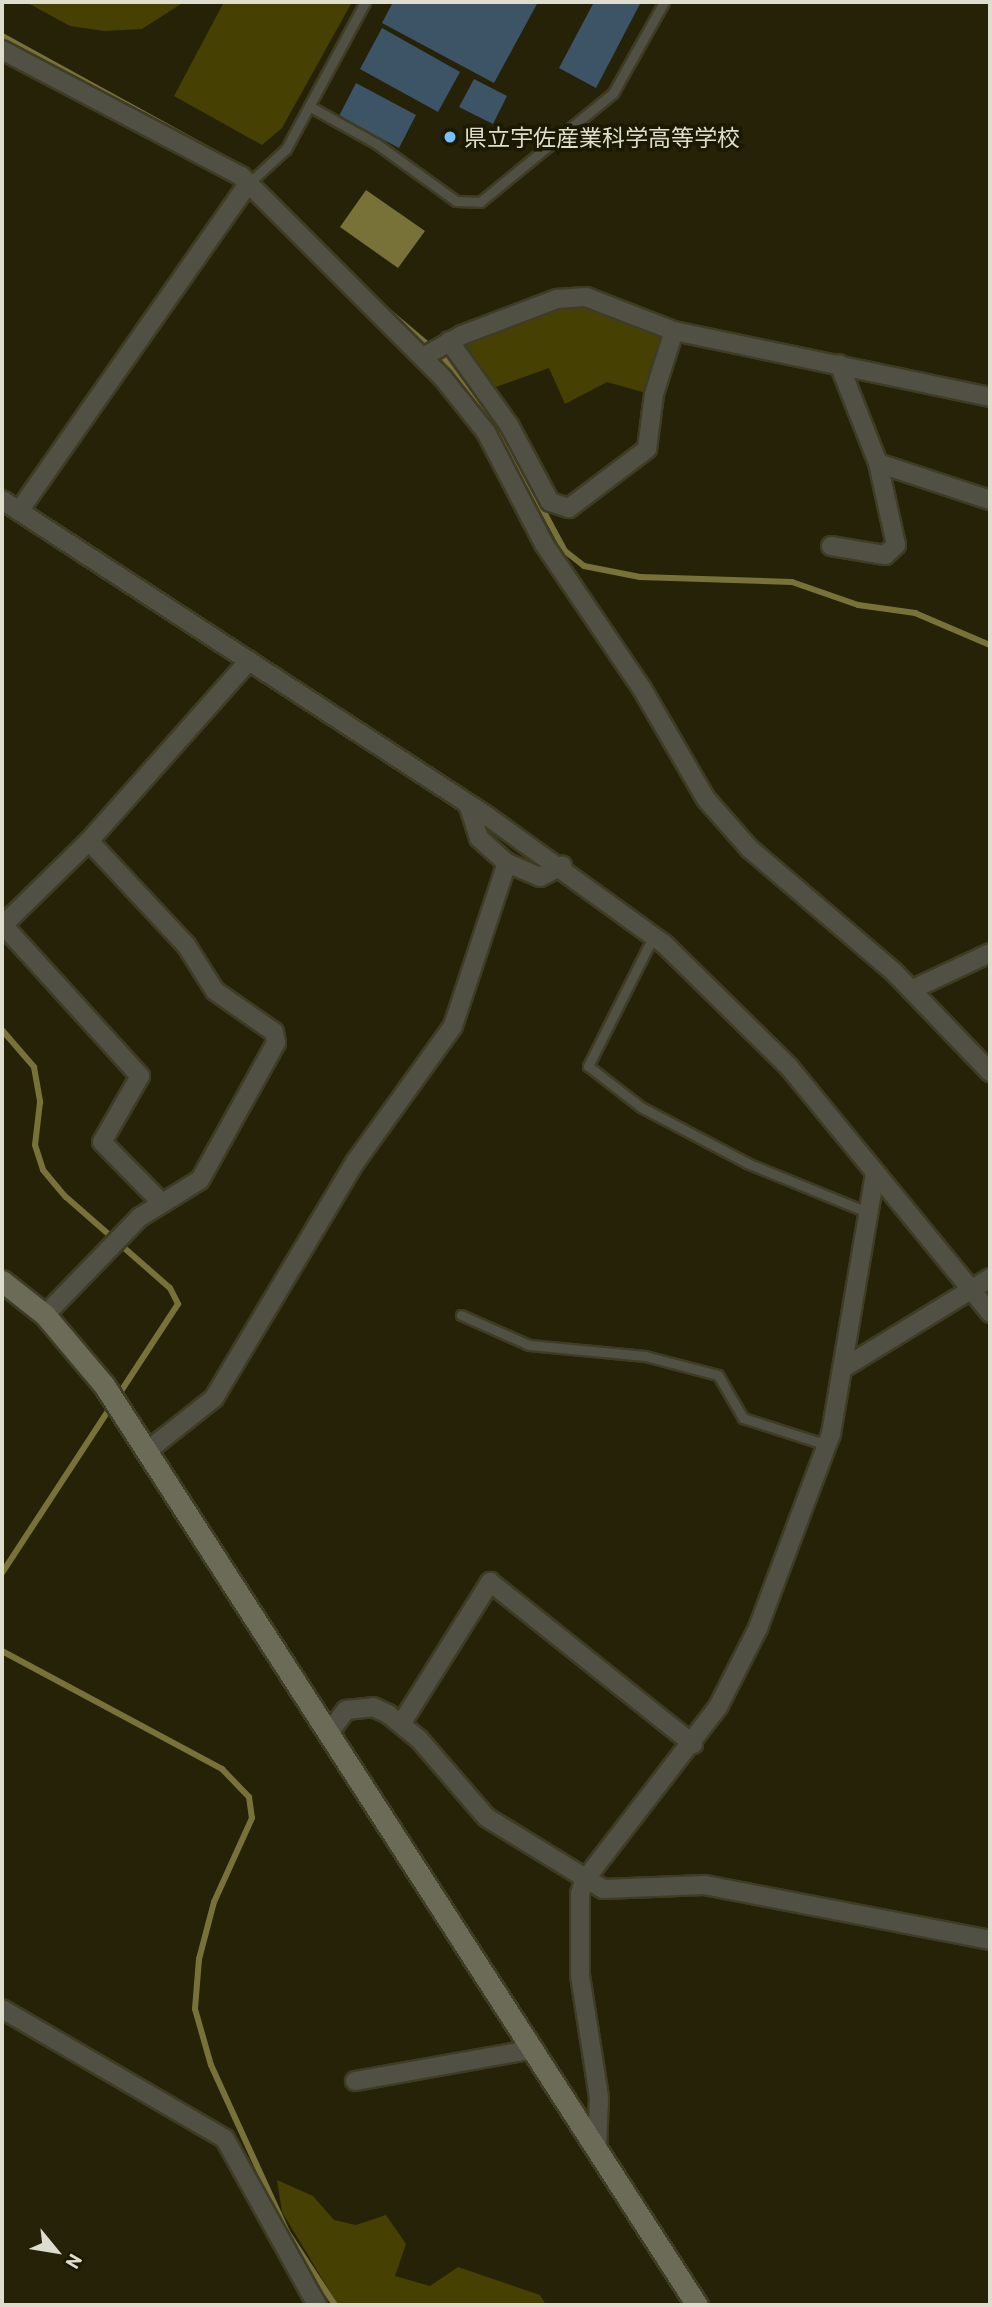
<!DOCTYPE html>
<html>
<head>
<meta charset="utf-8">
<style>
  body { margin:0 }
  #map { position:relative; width:992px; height:2307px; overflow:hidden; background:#252208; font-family:Barlow,"Noto Sans JP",sans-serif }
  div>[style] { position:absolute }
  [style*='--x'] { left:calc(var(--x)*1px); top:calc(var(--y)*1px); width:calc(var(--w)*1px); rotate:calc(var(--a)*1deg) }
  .green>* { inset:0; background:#464003 }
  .water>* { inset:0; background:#787239 }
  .stream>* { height:6px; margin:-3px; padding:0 3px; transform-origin:3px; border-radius:3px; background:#787239 }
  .building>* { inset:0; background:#3d5467 }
  .roads { filter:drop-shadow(2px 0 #3f3c24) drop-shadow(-2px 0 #3f3c24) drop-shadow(0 2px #3f3c24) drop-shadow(0 -2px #3f3c24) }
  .lane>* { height:9px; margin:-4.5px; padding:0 4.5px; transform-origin:4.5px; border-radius:4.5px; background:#515045 }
  .street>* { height:18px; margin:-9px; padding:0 9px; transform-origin:9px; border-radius:9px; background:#515045 }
  .secondary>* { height:21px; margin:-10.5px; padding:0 10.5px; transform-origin:10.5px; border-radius:10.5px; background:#6c6b58 }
  .dots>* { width:19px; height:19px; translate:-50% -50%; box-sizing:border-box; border:4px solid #1c1901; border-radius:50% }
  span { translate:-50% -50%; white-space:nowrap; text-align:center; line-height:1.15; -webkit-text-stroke:7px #1c1901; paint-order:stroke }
  .poi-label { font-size:23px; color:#deddce }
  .left { translate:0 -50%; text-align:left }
  .frame { position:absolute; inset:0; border:4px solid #deddce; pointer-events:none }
  .north { position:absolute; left:21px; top:2216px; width:70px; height:70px; -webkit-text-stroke:5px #1c1901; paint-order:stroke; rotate:120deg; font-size:19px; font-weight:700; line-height:28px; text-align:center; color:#deddce }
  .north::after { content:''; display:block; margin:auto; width:24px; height:32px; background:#deddce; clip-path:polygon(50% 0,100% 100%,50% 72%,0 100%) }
</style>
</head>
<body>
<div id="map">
  <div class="green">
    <div style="clip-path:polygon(26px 2px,184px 2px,142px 29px,104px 31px,70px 26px)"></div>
    <div style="clip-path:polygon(224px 2px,352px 2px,282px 128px,262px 145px,174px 96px)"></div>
    <div style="clip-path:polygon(573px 305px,601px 310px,664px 336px,646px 393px,607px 382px,565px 404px,549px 368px,493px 388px,464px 346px,466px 337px)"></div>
    <div style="clip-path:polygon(277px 2180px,313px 2196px,334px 2220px,356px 2225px,386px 2215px,406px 2244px,395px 2276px,430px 2286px,458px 2267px,540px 2295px,546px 2305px,338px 2305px,282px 2212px)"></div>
  </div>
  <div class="water">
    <div style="clip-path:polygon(366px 190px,425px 231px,398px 268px,340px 227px)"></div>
  </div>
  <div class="stream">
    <div style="--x:2;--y:36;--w:274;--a:28.8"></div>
    <div style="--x:382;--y:306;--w:84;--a:40.2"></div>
    <div style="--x:446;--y:360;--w:103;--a:53.7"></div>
    <div style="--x:507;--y:443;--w:123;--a:61.8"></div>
    <div style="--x:565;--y:551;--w:24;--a:38"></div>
    <div style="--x:584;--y:566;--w:57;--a:11.1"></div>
    <div style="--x:640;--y:577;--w:152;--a:1.9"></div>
    <div style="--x:792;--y:582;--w:70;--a:19.2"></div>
    <div style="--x:858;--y:605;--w:58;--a:8"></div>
    <div style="--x:915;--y:613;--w:82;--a:23.1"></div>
    <div style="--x:2;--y:1030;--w:49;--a:49.1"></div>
    <div style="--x:34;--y:1067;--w:36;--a:80"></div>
    <div style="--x:40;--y:1102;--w:43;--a:96.6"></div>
    <div style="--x:35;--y:1145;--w:26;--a:72"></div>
    <div style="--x:43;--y:1170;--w:35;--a:50"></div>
    <div style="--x:66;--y:1197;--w:138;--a:41.2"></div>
    <div style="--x:170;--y:1288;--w:18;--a:63"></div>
    <div style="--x:178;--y:1304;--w:321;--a:123.2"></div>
    <div style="--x:2;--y:1651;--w:250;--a:28.2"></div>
    <div style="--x:222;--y:1769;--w:39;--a:46"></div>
    <div style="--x:249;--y:1797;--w:21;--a:82"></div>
    <div style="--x:252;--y:1818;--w:92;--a:114.3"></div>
    <div style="--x:214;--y:1902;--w:59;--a:104.7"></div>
    <div style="--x:199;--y:1959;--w:50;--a:94.6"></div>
    <div style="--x:195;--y:2009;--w:58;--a:74.1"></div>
    <div style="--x:211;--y:2065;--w:183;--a:65.5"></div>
    <div style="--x:287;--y:2232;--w:87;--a:56.7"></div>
  </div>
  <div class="building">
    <div style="clip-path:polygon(393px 2px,538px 2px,494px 83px,382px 23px)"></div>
    <div style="clip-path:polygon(594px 2px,641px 2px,596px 88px,559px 68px)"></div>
    <div style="clip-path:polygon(382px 28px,460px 72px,438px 112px,360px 69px)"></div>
    <div style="clip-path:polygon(474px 79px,507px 96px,493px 124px,459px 107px)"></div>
    <div style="clip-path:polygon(356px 83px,416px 115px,399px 148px,339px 116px)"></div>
  </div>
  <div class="roads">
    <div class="lane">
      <div style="--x:309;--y:106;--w:78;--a:29.2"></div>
      <div style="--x:377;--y:144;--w:97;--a:35.8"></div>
      <div style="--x:456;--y:201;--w:24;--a:2"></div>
      <div style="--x:480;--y:202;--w:172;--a:-39.3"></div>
      <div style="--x:613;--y:93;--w:104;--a:-60.7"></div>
      <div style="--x:249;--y:183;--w:50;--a:-42.6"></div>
      <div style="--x:286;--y:149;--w:167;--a:-61.7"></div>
      <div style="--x:654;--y:935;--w:147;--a:116.7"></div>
      <div style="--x:588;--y:1066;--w:67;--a:37.7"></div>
      <div style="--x:641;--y:1107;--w:120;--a:27.8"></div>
      <div style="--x:747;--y:1163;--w:130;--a:22.2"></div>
      <div style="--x:461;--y:1315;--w:74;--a:23.8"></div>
      <div style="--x:529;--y:1345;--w:117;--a:5.4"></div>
      <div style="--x:645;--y:1356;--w:75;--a:14.6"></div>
      <div style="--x:718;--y:1375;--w:50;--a:59.8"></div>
      <div style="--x:743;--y:1418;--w:88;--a:17.8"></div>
    </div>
    <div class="street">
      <div style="--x:2;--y:50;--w:270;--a:27.8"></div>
      <div style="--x:241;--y:176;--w:286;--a:45"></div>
      <div style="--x:443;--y:378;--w:69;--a:51.5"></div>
      <div style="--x:486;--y:432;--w:126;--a:62.6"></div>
      <div style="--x:544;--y:544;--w:173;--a:55.9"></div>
      <div style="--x:641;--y:687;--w:129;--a:59.9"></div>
      <div style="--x:706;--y:799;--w:67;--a:48.7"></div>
      <div style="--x:750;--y:849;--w:189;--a:40.5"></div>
      <div style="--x:894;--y:972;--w:139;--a:46.2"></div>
      <div style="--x:449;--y:341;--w:103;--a:54.5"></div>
      <div style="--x:509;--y:425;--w:87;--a:62"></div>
      <div style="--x:550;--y:502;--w:20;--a:18"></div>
      <div style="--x:569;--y:508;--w:98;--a:-37.1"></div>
      <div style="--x:647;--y:449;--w:55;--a:-82.7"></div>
      <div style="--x:654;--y:394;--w:66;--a:-72.4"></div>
      <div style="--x:423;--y:357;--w:45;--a:-29.4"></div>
      <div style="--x:462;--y:335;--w:102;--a:-20.8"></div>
      <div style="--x:557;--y:299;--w:29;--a:-4"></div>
      <div style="--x:586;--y:297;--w:94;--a:21.1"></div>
      <div style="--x:674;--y:331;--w:323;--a:11.8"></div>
      <div style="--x:878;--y:463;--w:118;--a:18.3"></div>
      <div style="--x:2;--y:500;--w:579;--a:33.09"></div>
      <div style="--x:487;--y:816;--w:218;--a:35.9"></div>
      <div style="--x:664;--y:944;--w:175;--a:44.5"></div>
      <div style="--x:789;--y:1067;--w:318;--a:50.7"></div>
      <div style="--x:19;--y:511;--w:401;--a:-55"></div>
      <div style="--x:831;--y:546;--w:55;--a:9.5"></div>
      <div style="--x:885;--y:555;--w:15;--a:-42"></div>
      <div style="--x:896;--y:545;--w:84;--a:-102.4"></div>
      <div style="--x:878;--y:463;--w:106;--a:-111.5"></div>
      <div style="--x:468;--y:804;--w:36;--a:72"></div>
      <div style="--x:479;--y:838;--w:38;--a:42"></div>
      <div style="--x:507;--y:863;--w:36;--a:23"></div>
      <div style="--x:540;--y:877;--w:25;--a:-27"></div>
      <div style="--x:3;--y:925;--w:204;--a:47.8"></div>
      <div style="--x:140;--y:1076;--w:76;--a:119.9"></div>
      <div style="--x:102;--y:1142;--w:86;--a:45.5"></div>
      <div style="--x:2;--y:926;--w:122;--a:-44.3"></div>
      <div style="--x:89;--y:841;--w:241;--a:-48.4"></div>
      <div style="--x:911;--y:990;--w:87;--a:-25.1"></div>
      <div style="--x:45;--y:1315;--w:136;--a:-45.9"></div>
      <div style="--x:140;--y:1217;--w:70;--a:-31.7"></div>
      <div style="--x:200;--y:1180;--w:157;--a:-61"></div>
      <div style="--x:276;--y:1043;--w:11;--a:-100"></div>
      <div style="--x:274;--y:1032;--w:72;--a:-145.2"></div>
      <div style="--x:215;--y:991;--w:54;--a:-122.2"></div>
      <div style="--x:186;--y:945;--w:142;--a:-133"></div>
      <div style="--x:845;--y:1367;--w:170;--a:-31.5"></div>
      <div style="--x:147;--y:1451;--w:85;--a:-38.3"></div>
      <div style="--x:214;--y:1398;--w:276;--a:-59.1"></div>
      <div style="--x:356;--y:1161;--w:166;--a:-54.3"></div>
      <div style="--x:453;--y:1026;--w:172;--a:-71.7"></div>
      <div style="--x:401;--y:1724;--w:168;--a:-57.9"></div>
      <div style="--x:490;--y:1582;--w:260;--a:38.6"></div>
      <div style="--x:328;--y:1734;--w:30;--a:-53"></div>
      <div style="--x:346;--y:1710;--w:27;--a:-6"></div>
      <div style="--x:373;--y:1707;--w:17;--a:25"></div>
      <div style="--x:388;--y:1714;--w:40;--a:39"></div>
      <div style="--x:419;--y:1739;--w:103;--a:49.3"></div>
      <div style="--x:486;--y:1817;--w:137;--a:31.6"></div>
      <div style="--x:603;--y:1889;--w:102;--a:-2.2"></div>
      <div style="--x:705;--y:1885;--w:290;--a:10.9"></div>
      <div style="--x:2;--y:2009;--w:258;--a:30.2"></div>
      <div style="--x:225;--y:2139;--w:190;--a:61"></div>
      <div style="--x:355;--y:2081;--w:182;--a:-10.1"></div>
      <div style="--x:597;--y:2149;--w:52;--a:-87.8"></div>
      <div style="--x:599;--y:2097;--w:123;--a:-98.9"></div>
      <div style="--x:580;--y:1975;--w:81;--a:-90"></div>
      <div style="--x:580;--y:1894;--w:14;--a:-73"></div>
      <div style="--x:584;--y:1881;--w:220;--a:-52.4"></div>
      <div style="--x:718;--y:1707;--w:89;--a:-63.1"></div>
      <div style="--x:758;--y:1628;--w:207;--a:-69.4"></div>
      <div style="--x:831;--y:1434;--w:265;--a:-80.4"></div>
    </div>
    <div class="secondary">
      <div style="--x:2;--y:1281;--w:55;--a:38.3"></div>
      <div style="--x:45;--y:1315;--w:92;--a:49.9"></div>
      <div style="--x:104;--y:1385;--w:1095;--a:57.2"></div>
    </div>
  </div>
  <div class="dots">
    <div style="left:450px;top:137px;background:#77bff7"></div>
  </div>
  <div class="poi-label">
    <span class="left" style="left:464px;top:137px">県立宇佐産業科学高等学校</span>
  </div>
  <div class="frame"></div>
  <div class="north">N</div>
</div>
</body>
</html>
